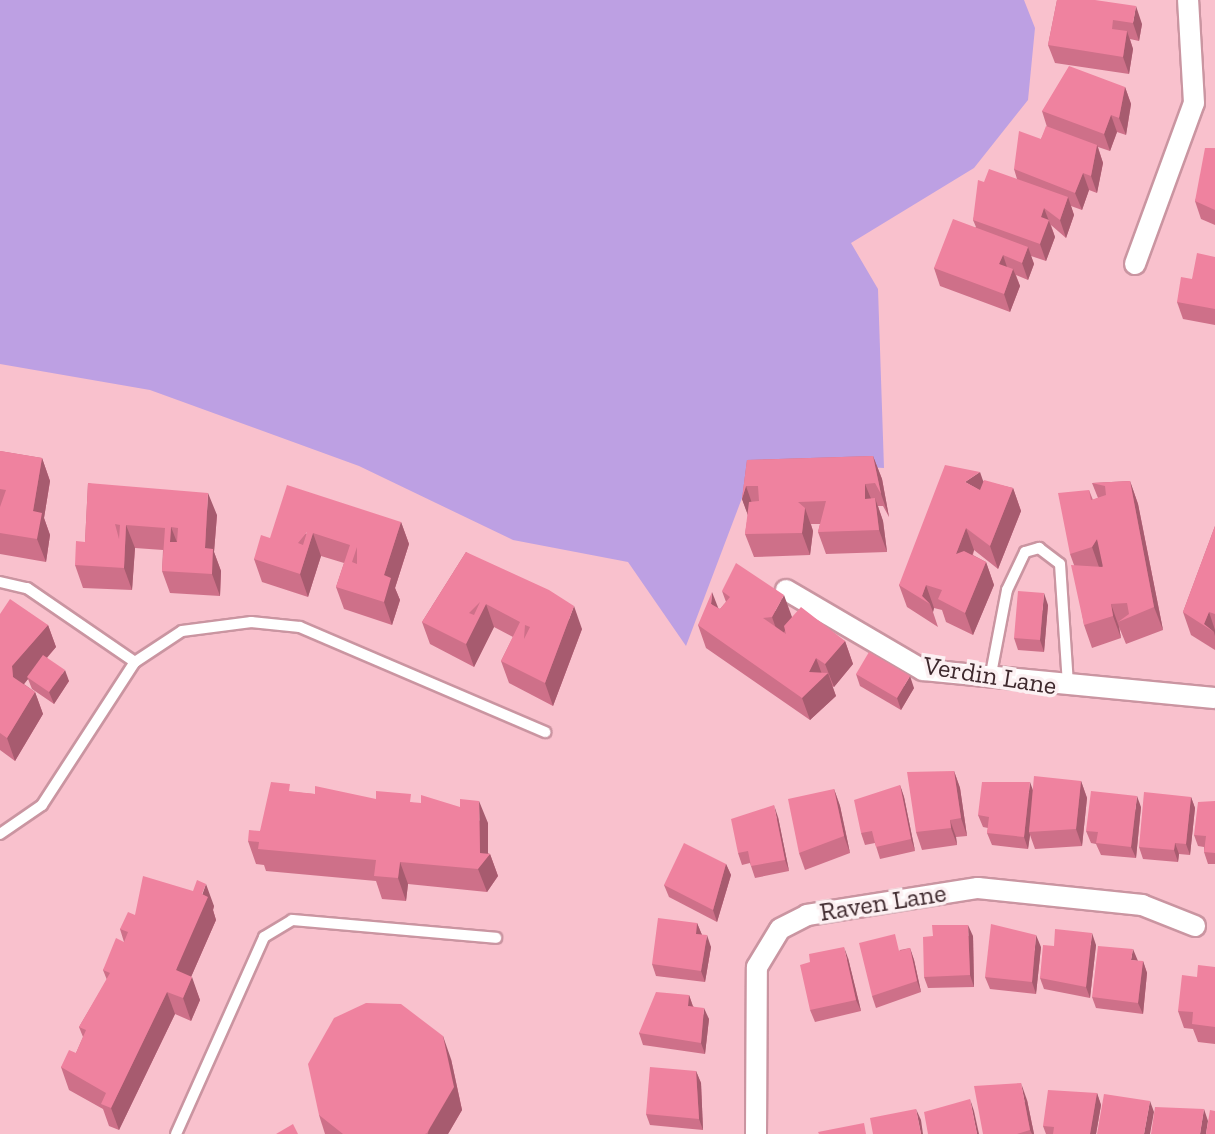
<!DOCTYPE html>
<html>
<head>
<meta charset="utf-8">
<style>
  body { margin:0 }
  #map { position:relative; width:1215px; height:1134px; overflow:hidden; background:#f9c1cd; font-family:"Zilla Slab",serif }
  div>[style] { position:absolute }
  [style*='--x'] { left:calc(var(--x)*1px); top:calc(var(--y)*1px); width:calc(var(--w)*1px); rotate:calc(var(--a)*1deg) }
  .green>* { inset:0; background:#bda0e3 }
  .roads { filter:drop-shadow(2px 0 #ca95a1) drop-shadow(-2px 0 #ca95a1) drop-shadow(0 2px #ca95a1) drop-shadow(0 -2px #ca95a1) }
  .lane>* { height:10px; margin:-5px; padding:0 5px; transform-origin:5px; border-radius:5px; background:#fff }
  .street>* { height:20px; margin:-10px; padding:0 10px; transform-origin:10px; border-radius:10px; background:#fff }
  .wall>* { inset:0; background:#ce7089 }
  .shaded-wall>* { inset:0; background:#a75b6f }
  .building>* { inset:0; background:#ef829f }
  span { translate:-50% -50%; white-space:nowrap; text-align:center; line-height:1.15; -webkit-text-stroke:7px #fcf0f2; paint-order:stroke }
  .street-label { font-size:26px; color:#3e282d }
</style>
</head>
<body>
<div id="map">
  <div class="green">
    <div style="clip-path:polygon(0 0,1024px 0,1035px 28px,1028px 100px,974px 168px,851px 243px,878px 289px,884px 468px,756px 461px,686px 646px,628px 562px,513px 540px,359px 466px,150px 390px,0 364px)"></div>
  </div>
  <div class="roads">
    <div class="lane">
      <div style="--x:0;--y:582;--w:28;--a:13"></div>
      <div style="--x:27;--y:588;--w:131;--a:34.4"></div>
      <div style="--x:990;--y:679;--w:91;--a:-79.2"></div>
      <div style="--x:1007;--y:590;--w:42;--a:-64.7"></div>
      <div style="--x:1025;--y:552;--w:15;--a:-16"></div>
      <div style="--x:1039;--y:548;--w:26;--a:37"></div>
      <div style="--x:1060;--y:564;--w:120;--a:86.2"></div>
      <div style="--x:0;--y:834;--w:51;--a:-34.6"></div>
      <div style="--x:42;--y:805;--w:171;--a:-57"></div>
      <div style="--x:135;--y:662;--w:56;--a:-33.4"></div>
      <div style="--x:182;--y:631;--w:70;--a:-7.4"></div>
      <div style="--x:251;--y:622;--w:49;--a:5.8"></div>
      <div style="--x:300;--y:627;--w:267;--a:23.2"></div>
      <div style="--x:176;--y:1134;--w:216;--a:-65.9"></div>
      <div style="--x:264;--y:937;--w:33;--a:-31"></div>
      <div style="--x:292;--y:920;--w:205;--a:5"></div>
    </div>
    <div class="street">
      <div style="--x:1135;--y:264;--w:171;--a:-69.9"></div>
      <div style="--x:1194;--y:103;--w:103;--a:-93.3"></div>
      <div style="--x:786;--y:590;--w:159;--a:30.3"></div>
      <div style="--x:923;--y:670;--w:293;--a:5.5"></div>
      <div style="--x:756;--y:1134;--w:167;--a:-89.7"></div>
      <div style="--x:757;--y:967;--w:44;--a:-58.8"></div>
      <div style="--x:780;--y:929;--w:30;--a:-27"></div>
      <div style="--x:807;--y:915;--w:173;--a:-9"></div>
      <div style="--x:978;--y:888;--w:165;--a:5.9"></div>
      <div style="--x:1142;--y:905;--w:57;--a:21.6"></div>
    </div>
  </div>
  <div class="wall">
    <div style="clip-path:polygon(1057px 0,1142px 24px,1139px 41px,1130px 39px,1133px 49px,1129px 74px,1055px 63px,1048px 45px)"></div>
    <div style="clip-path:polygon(1125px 87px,1131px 104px,1126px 135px,1117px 132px,1110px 151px,1098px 147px,1103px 163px,1097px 193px,1089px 190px,1082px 210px,1071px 206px,1074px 215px,1066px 238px,1051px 225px,1055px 237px,1046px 261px,1031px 256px,1034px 264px,1028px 280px,1016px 275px,1020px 286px,1010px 312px,940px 286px,934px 268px,976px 227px,973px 220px,984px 182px,1017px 179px,1014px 169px,1041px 139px,1047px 127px,1042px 111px)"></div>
    <div style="clip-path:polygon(1215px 148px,1215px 225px,1201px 219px,1195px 201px)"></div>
    <div style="clip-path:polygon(1215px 257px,1215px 325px,1183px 319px,1177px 302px,1192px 279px)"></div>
    <div style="clip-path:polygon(0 451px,42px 458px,50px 481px,44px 518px,50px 535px,46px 562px,0 554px)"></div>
    <div style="clip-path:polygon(873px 456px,882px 479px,889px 517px,883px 506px,878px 506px,883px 521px,887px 552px,826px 554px,818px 532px,820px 524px,811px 524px,813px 531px,810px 555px,754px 557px,745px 534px,748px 515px,742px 499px,747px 460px)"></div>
    <div style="clip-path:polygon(983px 481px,1013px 488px,1021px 511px,998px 569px,974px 550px,973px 555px,986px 562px,994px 585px,973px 635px,946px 622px,942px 610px,934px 608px,933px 612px,938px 627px,907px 607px,899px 585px)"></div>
    <div style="clip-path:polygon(1130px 481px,1138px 504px,1163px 630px,1126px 644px,1119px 627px,1121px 638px,1092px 648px,1084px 625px,1074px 565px,1070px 554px,1089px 490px,1093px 500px,1098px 498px,1092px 483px)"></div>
    <div style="clip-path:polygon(88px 483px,217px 515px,214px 552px,221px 571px,220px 596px,170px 593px,162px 571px,163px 550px,135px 548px,132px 590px,83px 588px,75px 565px,85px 542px)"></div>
    <div style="clip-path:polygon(401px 522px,409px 544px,395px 588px,400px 600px,392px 625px,344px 609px,336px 587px,344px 563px,321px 556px,308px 597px,262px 582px,254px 559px,270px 538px)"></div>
    <div style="clip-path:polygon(1215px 526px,1215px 650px,1191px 635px,1183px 612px)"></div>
    <div style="clip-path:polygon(466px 552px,582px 629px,553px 706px,509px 683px,501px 661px,513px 637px,494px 627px,474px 667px,430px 644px,422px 622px)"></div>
    <div style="clip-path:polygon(722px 591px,792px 617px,845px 641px,853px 664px,834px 687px,832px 686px,836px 696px,810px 720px,706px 648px,698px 625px,718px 608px,720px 609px,726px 602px)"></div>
    <div style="clip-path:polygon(1048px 605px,1044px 652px,1018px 650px,1014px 638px)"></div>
    <div style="clip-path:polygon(0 614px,48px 625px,56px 647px,47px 658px,69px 681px,54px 704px,32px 689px,28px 679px,24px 684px,35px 692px,43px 714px,15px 761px,0 750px)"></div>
    <div style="clip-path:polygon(856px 674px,914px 688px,901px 710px,860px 686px)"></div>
    <div style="clip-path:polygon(954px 771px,960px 788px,967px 836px,956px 837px,957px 845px,922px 850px,916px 832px)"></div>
    <div style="clip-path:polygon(1081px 781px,1087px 798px,1082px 846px,1035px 849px,1030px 835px,1028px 849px,992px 845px,987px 833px,988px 828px,983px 827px,978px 815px,1033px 791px)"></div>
    <div style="clip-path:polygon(900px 785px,904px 797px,915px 851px,880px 859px,875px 843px,865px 845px,861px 833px)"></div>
    <div style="clip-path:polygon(834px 789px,840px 806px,850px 853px,805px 870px,799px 853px)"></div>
    <div style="clip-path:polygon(292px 792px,414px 803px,488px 823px,488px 853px,490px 854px,498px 876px,487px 892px,408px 884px,406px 901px,382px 899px,376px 881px,266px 871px,264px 865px,256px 864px,248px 841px,260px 831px)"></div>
    <div style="clip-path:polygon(1191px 797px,1195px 808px,1190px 855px,1179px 854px,1178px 862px,1143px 859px,1139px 847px)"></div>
    <div style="clip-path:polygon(1215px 801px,1215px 864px,1208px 864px,1204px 852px,1204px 847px,1198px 846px,1194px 835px)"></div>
    <div style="clip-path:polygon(1141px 807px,1136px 858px,1101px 855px,1096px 844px,1091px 843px,1086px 831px)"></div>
    <div style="clip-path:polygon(778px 817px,789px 871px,755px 878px,750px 863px,742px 865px,738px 853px)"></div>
    <div style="clip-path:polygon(726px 864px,731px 875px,717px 922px,669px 897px,664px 885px)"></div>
    <div style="clip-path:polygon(193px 891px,214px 906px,213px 910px,216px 920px,191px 977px,200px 1000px,191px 1021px,175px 1014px,119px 1130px,109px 1126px,103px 1109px,69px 1090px,61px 1067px,76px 1053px,83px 1037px,79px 1027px,107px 980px,103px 970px,124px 942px,120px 929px,135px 915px)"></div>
    <div style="clip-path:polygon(697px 923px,702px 935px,711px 947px,705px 982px,656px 976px,652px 964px)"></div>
    <div style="clip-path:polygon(933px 936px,973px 936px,974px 987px,928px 988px,924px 977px)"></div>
    <div style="clip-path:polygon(1096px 945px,1090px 998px,1044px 989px,1040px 978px,1054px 946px)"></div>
    <div style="clip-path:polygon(1041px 947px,1036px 994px,990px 989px,985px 977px)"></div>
    <div style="clip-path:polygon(910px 948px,914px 960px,921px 992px,876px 1008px,872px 996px,900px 950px)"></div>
    <div style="clip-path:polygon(848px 958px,861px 1011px,815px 1022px,810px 1010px)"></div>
    <div style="clip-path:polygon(1143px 961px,1147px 973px,1143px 1014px,1096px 1008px,1092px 997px)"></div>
    <div style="clip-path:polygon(1215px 967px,1215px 1044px,1198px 1042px,1193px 1029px,1184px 1028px,1178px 1011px,1197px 977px)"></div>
    <div style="clip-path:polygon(689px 995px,693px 1006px,709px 1019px,705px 1054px,643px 1045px,639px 1033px)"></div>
    <div style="clip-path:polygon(451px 1059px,462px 1110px,448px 1134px,325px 1134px,319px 1115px)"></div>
    <div style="clip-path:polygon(696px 1071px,701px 1083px,703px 1130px,650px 1125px,646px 1114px)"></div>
    <div style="clip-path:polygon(1097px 1093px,1101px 1105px,1096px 1134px,1046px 1134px,1043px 1126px)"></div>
    <div style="clip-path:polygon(1027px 1100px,1034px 1134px,983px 1134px)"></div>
  </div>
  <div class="shaded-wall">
    <div style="clip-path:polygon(1136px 6px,1142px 24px,1139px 41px,1133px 23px)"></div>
    <div style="clip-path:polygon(1127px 31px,1133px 49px,1129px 74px,1123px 57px)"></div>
    <div style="clip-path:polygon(1125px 87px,1131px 104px,1126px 135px,1119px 118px)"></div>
    <div style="clip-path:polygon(1111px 115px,1117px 132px,1110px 151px,1104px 134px)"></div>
    <div style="clip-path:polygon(1097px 145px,1103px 163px,1097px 193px,1091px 176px)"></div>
    <div style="clip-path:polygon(1083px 173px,1089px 190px,1082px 210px,1075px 193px)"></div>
    <div style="clip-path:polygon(1068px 197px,1074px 215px,1066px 238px,1060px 220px)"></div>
    <div style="clip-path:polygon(1044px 208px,1055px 237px,1046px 261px,1040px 244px,1041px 217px)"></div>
    <div style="clip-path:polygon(1028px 247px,1034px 264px,1028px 280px,1022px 263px)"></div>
    <div style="clip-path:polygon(1003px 255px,1009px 273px,999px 264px)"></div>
    <div style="clip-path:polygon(1013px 269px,1020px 286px,1010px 312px,1004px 294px)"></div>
    <div style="clip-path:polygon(873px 456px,882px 479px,889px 517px,881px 494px)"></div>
    <div style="clip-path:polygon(42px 458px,50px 481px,44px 518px,50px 535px,46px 562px,37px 539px,33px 511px)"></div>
    <div style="clip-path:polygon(980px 472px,988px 495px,965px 482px)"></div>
    <div style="clip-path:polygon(1130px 481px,1138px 504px,1163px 630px,1154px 607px)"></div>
    <div style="clip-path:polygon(865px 484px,874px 506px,865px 499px)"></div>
    <div style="clip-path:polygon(746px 486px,754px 509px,750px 521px,742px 499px)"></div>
    <div style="clip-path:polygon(1013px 488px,1021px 511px,998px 569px,990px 546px)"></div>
    <div style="clip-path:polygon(208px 493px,217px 515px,214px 552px,221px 571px,220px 596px,212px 574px,205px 548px)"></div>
    <div style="clip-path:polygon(875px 498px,883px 521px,887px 552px,879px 530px)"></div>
    <div style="clip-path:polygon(805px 508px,813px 531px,810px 555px,802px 533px)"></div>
    <div style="clip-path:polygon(401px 522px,409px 544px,395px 588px,400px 600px,392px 625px,384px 602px,384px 575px)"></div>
    <div style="clip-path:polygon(126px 525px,135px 548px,132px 590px,124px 568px)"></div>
    <div style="clip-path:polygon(171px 527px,180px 550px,170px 542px)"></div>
    <div style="clip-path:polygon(966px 528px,974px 550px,964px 577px,956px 554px)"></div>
    <div style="clip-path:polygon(313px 533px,321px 556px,308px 597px,300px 574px)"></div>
    <div style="clip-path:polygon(1097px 539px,1105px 562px,1100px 570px,1092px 547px)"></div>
    <div style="clip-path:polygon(986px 562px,994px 585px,973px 635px,965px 613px)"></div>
    <div style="clip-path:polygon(926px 585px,934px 608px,933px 612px,930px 604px,922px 596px)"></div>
    <div style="clip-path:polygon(712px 592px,721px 615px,711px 604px)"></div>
    <div style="clip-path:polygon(1044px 593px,1048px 605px,1044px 652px,1040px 640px)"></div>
    <div style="clip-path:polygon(784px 595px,792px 617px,780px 640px,772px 617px)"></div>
    <div style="clip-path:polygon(486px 604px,494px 627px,474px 667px,466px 644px)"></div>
    <div style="clip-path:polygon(1111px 604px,1119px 627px,1121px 638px,1113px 616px)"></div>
    <div style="clip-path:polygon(574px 606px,582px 629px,553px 706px,545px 683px)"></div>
    <div style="clip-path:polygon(1209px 612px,1215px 630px,1215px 636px,1214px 632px,1204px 624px)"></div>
    <div style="clip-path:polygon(48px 625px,56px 647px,29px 678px,27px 677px,28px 679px,20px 689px,13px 677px,12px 666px)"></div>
    <div style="clip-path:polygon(845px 641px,853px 664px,834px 687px,825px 664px)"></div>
    <div style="clip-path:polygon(816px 658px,823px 677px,828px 673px,836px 696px,810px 720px,802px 698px,809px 672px)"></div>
    <div style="clip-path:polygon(65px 670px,69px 681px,54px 704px,49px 692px)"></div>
    <div style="clip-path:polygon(910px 676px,914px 688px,901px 710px,897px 698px)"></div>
    <div style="clip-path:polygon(35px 692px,43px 714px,15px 761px,7px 738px)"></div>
    <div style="clip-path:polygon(954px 771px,960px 788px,967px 836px,961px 818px)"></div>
    <div style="clip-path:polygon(1081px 781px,1087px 798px,1082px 846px,1076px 829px)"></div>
    <div style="clip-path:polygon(1030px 782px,1034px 793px,1029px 832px,1030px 835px,1028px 849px,1024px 837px)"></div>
    <div style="clip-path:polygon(900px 785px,904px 797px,915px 851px,911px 839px)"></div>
    <div style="clip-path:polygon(834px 789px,840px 806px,850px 853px,844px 836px)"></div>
    <div style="clip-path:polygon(1137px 796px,1141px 807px,1136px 858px,1131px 847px)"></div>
    <div style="clip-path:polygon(1191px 797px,1195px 808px,1190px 855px,1186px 844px)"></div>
    <div style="clip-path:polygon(479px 801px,488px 823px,488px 856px,490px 854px,498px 876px,487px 892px,478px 869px,480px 853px)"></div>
    <div style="clip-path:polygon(774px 805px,778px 817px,789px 871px,785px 860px)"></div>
    <div style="clip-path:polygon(950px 820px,956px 837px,957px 845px,951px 828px)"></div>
    <div style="clip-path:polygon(1175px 843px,1179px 854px,1178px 862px,1174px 850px)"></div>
    <div style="clip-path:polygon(400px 862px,408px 884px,406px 901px,398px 878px)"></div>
    <div style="clip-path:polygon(726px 864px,731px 875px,717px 922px,713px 910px)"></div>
    <div style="clip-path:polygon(206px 884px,214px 906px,213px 910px,216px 920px,184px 993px,176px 970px)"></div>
    <div style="clip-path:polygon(697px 923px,702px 935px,696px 934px)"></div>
    <div style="clip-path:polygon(968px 925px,973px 936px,974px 987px,970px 975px)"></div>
    <div style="clip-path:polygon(1092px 933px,1096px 945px,1090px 998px,1086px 987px)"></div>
    <div style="clip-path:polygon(707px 935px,711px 947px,705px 982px,701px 971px)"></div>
    <div style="clip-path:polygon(1036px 935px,1041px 947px,1036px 994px,1032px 982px)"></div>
    <div style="clip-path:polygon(844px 947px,848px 958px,861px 1011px,856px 1000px)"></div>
    <div style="clip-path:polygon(910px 948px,914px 960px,921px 992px,917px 981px)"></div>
    <div style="clip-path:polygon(1133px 949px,1138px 961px,1131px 960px)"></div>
    <div style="clip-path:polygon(1143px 961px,1147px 973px,1143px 1014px,1138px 1003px)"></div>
    <div style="clip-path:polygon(192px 977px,200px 1000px,191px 1021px,183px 998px)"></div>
    <div style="clip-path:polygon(167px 992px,175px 1014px,119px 1130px,111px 1108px)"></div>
    <div style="clip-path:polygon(689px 995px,693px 1007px,688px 1006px)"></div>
    <div style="clip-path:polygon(704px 1008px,709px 1019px,705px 1054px,701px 1043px)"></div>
    <div style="clip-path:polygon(443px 1036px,451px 1059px,462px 1110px,448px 1134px,428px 1134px)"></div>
    <div style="clip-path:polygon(696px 1071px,701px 1083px,703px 1130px,699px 1119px)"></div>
    <div style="clip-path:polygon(1021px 1083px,1027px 1100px,1034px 1134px,1032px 1134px,1030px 1130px)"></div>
    <div style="clip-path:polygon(1097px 1093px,1101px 1105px,1096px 1134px,1090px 1134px)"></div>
    <div style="clip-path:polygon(970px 1099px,974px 1111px,979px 1134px,977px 1134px)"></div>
    <div style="clip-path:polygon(1150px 1101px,1154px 1112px,1150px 1134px,1144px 1134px)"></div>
    <div style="clip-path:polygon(916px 1109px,921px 1120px,923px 1134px,921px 1134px)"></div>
    <div style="clip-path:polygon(1204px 1109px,1208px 1121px,1206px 1134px,1200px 1134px)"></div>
  </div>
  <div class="building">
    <div style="clip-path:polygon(1057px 0,1095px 0,1136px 6px,1133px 23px,1113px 20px,1112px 29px,1127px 31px,1123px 57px,1048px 45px)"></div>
    <div style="clip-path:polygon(1069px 66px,1125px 87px,1119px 118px,1111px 115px,1104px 134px,1042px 111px)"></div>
    <div style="clip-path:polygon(1046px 126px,1097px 145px,1091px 176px,1083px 173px,1075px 193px,1014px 169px,1019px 131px,1041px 139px)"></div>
    <div style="clip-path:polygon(1205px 148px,1215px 148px,1215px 210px,1195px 201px)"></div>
    <div style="clip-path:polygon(989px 169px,1068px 197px,1060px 220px,1044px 208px,1041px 217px,1049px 220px,1040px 244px,973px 220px,978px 180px,984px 182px)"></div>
    <div style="clip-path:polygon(953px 219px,1028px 247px,1022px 263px,1003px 255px,999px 264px,1013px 269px,1004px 294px,934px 268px)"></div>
    <div style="clip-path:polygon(1197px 253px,1215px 257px,1215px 309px,1177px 302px,1181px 277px,1192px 279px)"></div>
    <div style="clip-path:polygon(0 451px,42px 458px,33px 511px,42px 513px,37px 539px,0 533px,0 507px,6px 490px,0 489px)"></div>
    <div style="clip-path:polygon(873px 456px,881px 494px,875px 483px,865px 484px,865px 499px,875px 498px,879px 530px,818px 532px,826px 501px,798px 502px,805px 508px,802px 533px,745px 534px,749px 502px,759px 501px,758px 486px,746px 486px,742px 499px,747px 460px)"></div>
    <div style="clip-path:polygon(945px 465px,980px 472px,965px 482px,980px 490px,984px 480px,1013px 488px,990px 546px,966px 528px,956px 554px,964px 551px,986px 562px,965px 613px,938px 599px,942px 590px,926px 585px,922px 596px,930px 604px,899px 585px)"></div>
    <div style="clip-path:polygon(1130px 481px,1154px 607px,1118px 622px,1129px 614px,1127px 603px,1111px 604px,1113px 616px,1084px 625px,1071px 565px,1103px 567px,1097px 539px,1092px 547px,1070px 554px,1058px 493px,1089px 490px,1091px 500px,1106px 495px,1105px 486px,1092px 483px)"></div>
    <div style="clip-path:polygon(evenodd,88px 483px,208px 493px,205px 548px,213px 549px,212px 574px,162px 571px,165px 528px,126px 525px,124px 568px,75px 565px,76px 541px,85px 542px,88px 483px,115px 524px,120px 525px,119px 539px,115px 524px,88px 483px,171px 527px,178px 528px,177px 542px,170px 542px,171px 527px)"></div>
    <div style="clip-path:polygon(evenodd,287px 485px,401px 522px,384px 575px,391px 578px,384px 602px,336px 587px,350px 545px,313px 533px,300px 574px,254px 559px,261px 535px,270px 538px,287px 485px,307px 532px,303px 545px,298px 543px,307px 532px,287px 485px,357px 547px,357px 564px,352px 562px,357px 547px)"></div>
    <div style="clip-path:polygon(1215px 526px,1215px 614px,1209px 612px,1204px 624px,1214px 632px,1183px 612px)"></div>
    <div style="clip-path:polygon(evenodd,466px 552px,549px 590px,574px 606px,545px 683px,501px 661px,520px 622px,486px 604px,466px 644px,422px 622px,466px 552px,480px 602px,474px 615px,469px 613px,480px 602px,466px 552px,525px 625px,530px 627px,524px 639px,525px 625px)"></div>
    <div style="clip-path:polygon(736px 563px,784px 595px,772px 617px,763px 618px,786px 634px,784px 626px,801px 607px,845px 641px,825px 664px,816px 658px,809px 672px,828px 673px,802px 698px,698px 625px,712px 592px,711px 604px,720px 609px,730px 597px,722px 591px)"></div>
    <div style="clip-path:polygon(1018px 591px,1044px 593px,1040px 640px,1014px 638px)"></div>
    <div style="clip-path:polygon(10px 599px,48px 625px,12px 666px,13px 677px,35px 692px,7px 738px,0 733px,0 614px)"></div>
    <div style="clip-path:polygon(869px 652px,910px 676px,897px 698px,856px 674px)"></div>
    <div style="clip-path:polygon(43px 655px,65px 670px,49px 692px,27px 677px)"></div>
    <div style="clip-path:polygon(954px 771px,961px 818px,950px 820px,951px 828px,916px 832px,907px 772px)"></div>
    <div style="clip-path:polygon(1034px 776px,1081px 781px,1076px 829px,1029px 832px)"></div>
    <div style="clip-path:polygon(271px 782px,290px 784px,289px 791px,315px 794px,315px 786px,376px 799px,376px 791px,411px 794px,410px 802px,421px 803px,421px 795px,460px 807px,460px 799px,479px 801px,480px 853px,490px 854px,478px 869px,400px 862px,398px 878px,374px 876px,376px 860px,258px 849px,259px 842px,248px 841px,249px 830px,260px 831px)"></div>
    <div style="clip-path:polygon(982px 782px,1030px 782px,1024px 837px,987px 833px,989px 817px,978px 815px)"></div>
    <div style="clip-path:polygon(900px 785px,911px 839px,876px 847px,872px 831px,861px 833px,854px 800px)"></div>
    <div style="clip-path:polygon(834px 789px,844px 836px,799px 853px,788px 799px)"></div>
    <div style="clip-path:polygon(1091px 791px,1137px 796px,1131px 847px,1096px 843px,1098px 832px,1086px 831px)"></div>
    <div style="clip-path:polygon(1144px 792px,1191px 797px,1186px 844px,1175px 843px,1174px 850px,1139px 847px)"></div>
    <div style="clip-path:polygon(1215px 801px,1215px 853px,1204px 852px,1206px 836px,1194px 835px,1198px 802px)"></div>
    <div style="clip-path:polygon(774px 805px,785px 860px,751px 866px,748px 851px,738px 853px,731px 819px)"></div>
    <div style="clip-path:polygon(684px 843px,726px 864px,713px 910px,664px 885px)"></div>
    <div style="clip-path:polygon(143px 876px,193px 891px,197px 880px,206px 884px,202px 894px,208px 897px,176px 970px,192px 977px,183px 998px,167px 992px,111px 1108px,101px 1104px,106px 1093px,61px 1067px,69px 1050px,76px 1053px,86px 1030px,79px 1027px,110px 973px,103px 970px,116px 938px,124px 942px,128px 932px,120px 929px,128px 912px,135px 915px)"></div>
    <div style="clip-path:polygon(658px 918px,697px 923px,696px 934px,707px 935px,701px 971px,652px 964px)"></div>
    <div style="clip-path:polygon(991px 924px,1036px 935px,1032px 982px,985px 977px)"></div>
    <div style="clip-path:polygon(932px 925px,968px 925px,970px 975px,924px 977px,923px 937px,933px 936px)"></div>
    <div style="clip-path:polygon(1055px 929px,1092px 933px,1086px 987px,1040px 978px,1043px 945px,1054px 946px)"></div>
    <div style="clip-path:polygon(895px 934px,899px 951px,910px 948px,917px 981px,872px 996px,859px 943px)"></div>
    <div style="clip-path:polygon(1098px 946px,1133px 949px,1131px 960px,1143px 961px,1138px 1003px,1092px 997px)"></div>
    <div style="clip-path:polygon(844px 947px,856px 1000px,810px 1010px,800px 965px,810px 962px,809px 954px)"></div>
    <div style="clip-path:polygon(1198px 965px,1215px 967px,1215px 1027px,1192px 1024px,1193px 1012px,1178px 1011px,1182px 975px,1197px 977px)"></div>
    <div style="clip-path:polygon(656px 992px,689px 995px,688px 1006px,704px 1008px,701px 1043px,639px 1033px)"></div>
    <div style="clip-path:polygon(366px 1003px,401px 1004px,443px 1036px,454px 1087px,427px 1133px,425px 1134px,343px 1134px,319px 1115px,308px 1064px,334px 1018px)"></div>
    <div style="clip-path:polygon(650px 1067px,696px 1071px,699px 1119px,646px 1114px)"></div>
    <div style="clip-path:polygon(1021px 1083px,1030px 1130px,1017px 1134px,983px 1134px,974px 1086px)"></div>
    <div style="clip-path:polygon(1048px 1090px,1097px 1093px,1090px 1134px,1053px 1134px,1054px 1127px,1043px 1126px)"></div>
    <div style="clip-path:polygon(1104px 1094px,1150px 1101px,1144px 1134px,1097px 1134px)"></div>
    <div style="clip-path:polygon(970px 1099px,977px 1134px,928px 1134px,924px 1112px)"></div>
    <div style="clip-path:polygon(1155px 1107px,1204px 1109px,1200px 1134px,1151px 1134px)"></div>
    <div style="clip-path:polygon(916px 1109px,921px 1134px,873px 1134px,870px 1118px)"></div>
    <div style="clip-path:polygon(1210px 1110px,1215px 1111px,1215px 1134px,1206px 1134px)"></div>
    <div style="clip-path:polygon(864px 1123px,866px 1134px,819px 1134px,818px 1132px)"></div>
    <div style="clip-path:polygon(293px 1124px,298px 1134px,276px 1134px)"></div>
  </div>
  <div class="street-label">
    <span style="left:990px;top:676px;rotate:9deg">Verdin Lane</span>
    <span style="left:883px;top:903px;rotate:-9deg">Raven Lane</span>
  </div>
</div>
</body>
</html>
